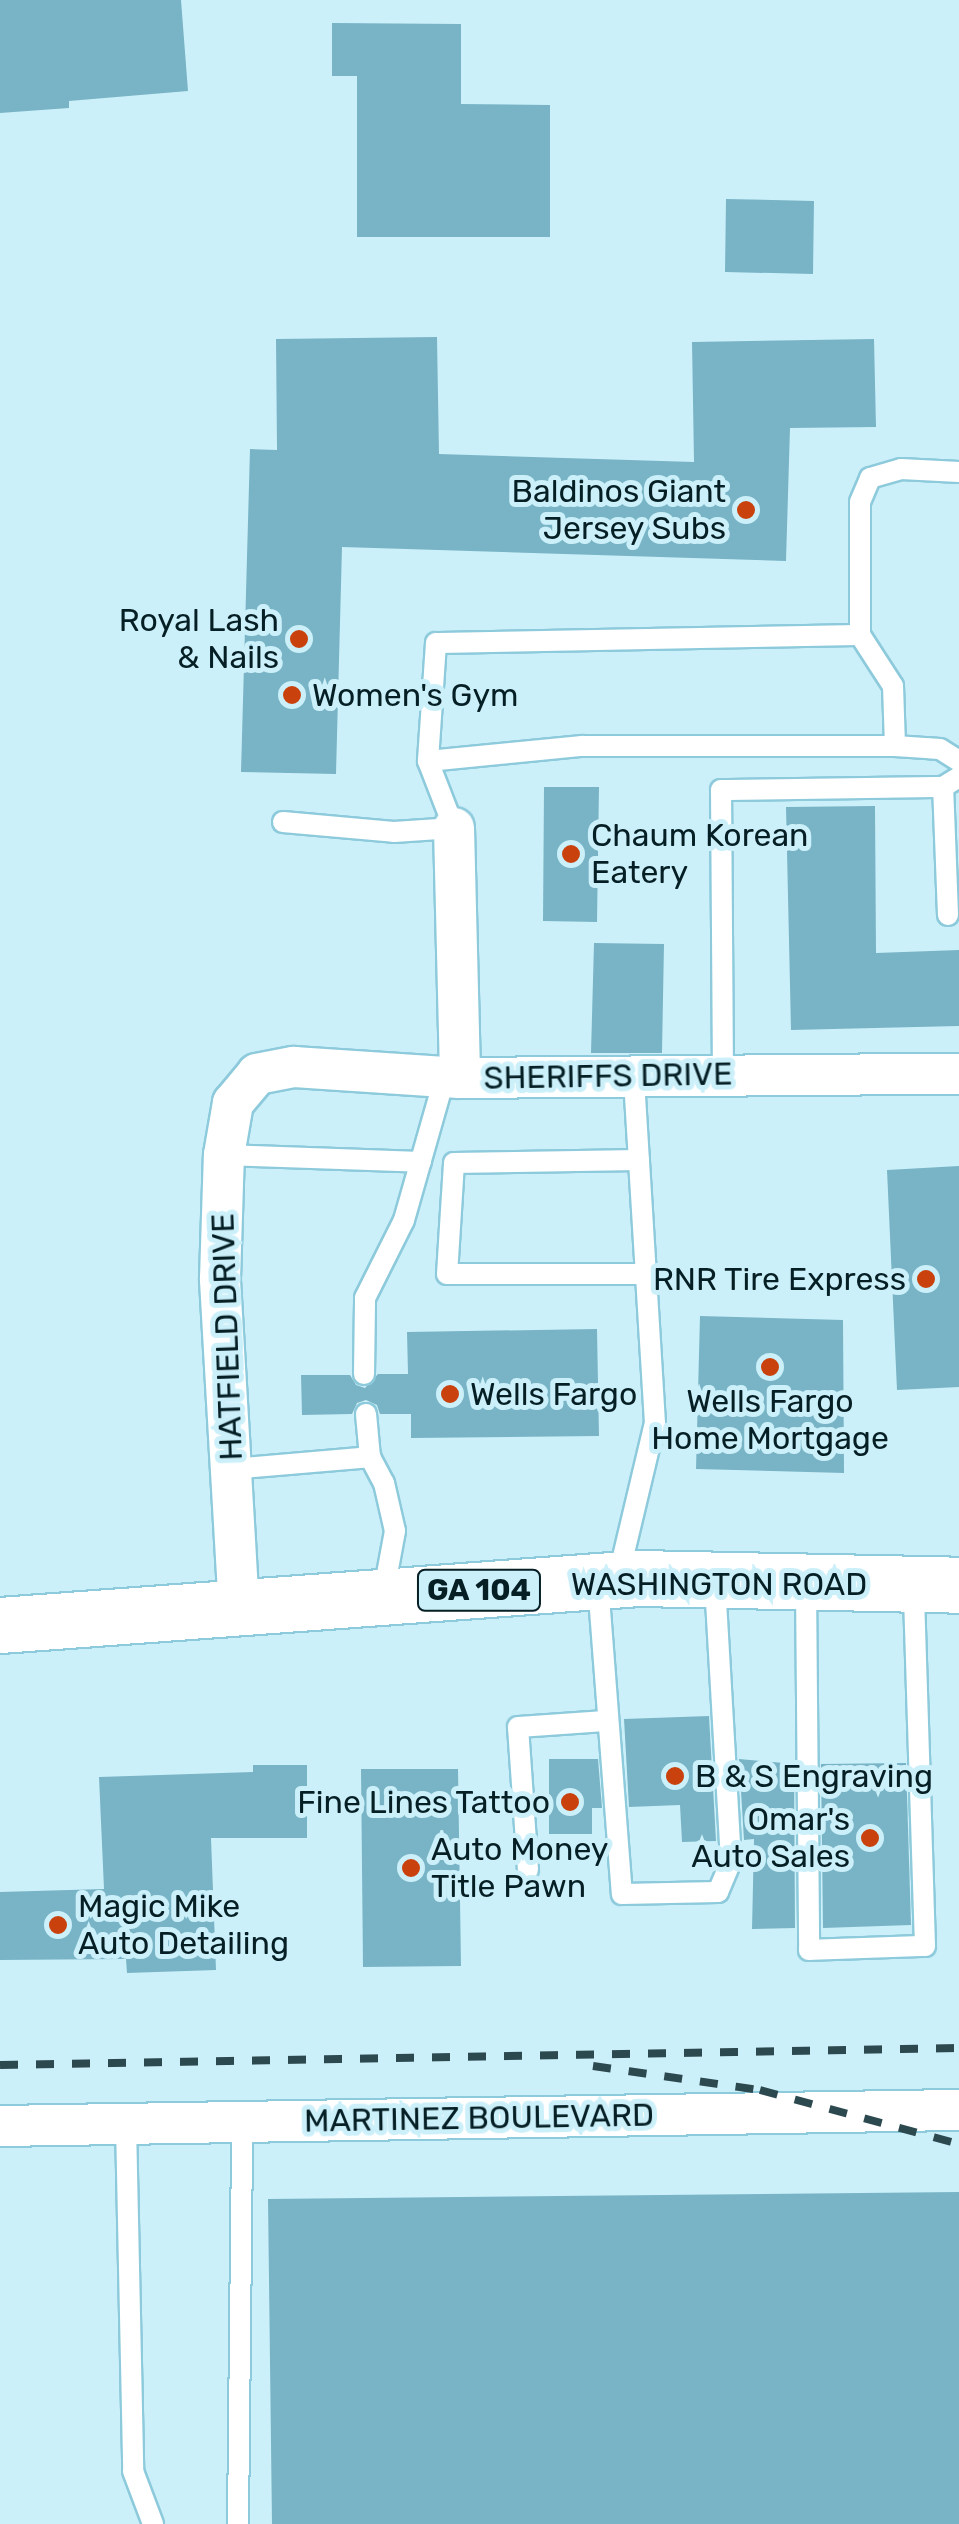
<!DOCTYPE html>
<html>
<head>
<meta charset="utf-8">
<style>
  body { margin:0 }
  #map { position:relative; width:959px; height:2524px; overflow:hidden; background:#ccf0fa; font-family:Rubik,sans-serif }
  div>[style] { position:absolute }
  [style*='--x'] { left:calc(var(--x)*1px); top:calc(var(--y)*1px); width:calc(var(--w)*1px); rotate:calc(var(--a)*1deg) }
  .building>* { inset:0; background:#78b4c5 }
  .roads { filter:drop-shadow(2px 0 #8dcadb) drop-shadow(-2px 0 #8dcadb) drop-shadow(0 2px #8dcadb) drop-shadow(0 -2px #8dcadb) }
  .lane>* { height:20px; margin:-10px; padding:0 10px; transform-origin:10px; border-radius:10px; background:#fff }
  .street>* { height:40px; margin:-20px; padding:0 20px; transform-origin:20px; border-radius:20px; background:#fff }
  .primary>* { height:55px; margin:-27.5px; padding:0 27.5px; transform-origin:27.5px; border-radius:27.5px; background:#fff }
  .rail>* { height:8px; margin-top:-4px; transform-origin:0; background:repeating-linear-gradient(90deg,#2d4950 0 18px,transparent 0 36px) }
  .dots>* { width:28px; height:28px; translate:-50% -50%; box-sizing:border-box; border:5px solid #ccf0fa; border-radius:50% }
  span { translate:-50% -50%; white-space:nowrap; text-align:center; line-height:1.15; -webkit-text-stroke:10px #ccf0fa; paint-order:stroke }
  .shield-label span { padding:2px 8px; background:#ccf0fa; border:2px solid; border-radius:8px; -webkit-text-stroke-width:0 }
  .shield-label { font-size:30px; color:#051f25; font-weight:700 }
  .poi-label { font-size:32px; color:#051f25 }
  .right { translate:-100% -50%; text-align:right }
  .left { translate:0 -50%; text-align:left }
  .street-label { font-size:32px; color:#051f25 }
</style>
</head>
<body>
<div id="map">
  <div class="building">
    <div style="clip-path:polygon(0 0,181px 0,188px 91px,69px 101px,69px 108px,0 113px)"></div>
    <div style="clip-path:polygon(332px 23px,461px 24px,461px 104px,550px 105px,550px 237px,357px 237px,357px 76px,332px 76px)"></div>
    <div style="clip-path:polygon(726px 199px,814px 201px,813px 274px,725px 272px)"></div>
    <div style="clip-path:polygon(437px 337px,439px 454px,694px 462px,692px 342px,874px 339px,876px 427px,790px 428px,786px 561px,342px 547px,336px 774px,241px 772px,250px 449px,277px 450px,276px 339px)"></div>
    <div style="clip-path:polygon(544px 787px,599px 787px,597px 922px,543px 921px)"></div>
    <div style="clip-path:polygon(875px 806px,876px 953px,959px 950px,959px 1026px,791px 1030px,786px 807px)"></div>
    <div style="clip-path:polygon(594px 943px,664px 944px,662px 1053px,591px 1053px)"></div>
    <div style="clip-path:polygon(959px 1166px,959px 1387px,897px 1390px,887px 1170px)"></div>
    <div style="clip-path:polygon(700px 1316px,843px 1320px,844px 1473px,696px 1469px)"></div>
    <div style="clip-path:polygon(597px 1329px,599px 1436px,411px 1438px,411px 1414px,380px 1414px,377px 1405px,366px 1400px,357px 1403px,352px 1414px,302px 1415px,301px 1375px,350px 1375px,356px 1385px,365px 1388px,378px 1374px,408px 1374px,407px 1332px)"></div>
    <div style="clip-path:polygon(709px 1716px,716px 1841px,682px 1842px,680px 1805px,629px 1807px,624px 1719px)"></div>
    <div style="clip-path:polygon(549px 1759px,598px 1759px,602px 1808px,592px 1808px,592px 1834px,549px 1834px)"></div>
    <div style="clip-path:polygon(739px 1759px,794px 1764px,795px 1928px,752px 1929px,754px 1839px,744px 1840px)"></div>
    <div style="clip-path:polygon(906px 1763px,911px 1925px,823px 1928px,821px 1764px)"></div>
    <div style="clip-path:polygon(253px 1765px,307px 1765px,307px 1838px,211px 1838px,216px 1970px,127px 1973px,126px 1959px,0 1960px,0 1892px,104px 1889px,99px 1777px,253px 1772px)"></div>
    <div style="clip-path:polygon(361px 1769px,458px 1769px,461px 1966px,363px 1967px)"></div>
    <div style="clip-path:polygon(959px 2192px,959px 2524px,272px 2524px,268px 2199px)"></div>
  </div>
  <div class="roads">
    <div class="lane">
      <div style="--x:860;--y:635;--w:133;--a:-90"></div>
      <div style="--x:860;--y:502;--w:26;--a:-67"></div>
      <div style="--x:870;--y:478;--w:32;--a:-16"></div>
      <div style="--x:901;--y:469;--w:58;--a:3"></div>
      <div style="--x:895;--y:746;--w:60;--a:-91.9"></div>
      <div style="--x:893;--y:686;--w:61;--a:-122.9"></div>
      <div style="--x:860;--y:635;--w:424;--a:178.9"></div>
      <div style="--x:436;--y:643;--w:118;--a:93.9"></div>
      <div style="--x:428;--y:761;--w:155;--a:-5.6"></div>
      <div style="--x:582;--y:746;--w:313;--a:0"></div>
      <div style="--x:895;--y:746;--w:45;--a:3.8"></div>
      <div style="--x:940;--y:749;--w:22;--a:32"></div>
      <div style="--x:283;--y:822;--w:111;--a:5.1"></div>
      <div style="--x:394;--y:832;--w:60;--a:-3.8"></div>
      <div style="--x:454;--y:828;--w:72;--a:-111.2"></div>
      <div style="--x:948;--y:915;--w:128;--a:-92.2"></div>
      <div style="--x:943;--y:787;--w:19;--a:-32"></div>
      <div style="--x:723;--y:1074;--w:284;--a:-90.4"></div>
      <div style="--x:721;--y:790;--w:222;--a:-0.8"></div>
      <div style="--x:224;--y:1155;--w:197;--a:2"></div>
      <div style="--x:639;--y:1160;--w:185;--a:179.1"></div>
      <div style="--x:454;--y:1163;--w:111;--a:93.6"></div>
      <div style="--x:447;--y:1274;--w:199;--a:0"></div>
      <div style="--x:364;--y:1374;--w:76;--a:-89.2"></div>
      <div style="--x:365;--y:1298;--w:87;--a:-63.4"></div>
      <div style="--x:404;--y:1220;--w:150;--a:-74.1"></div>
      <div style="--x:366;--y:1414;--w:43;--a:84.7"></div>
      <div style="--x:370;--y:1457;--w:30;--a:62"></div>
      <div style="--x:384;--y:1483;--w:49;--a:77.1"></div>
      <div style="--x:395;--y:1531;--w:66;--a:100.5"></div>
      <div style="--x:231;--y:1469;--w:140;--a:-4.9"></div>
      <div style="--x:618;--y:1578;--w:159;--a:-76.6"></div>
      <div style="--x:655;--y:1423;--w:349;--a:-93.5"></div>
      <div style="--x:598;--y:1584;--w:311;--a:85.6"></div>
      <div style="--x:622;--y:1894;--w:96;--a:-1.2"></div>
      <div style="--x:718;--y:1892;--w:34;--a:-67"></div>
      <div style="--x:731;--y:1861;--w:279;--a:-93.3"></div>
      <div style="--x:806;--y:1585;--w:365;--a:89.5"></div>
      <div style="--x:809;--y:1950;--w:116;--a:-2"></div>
      <div style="--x:925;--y:1946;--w:360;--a:-91.8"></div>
      <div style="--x:528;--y:1870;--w:143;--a:-94"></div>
      <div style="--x:518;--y:1727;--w:88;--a:-3.9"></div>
      <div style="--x:126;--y:2124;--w:347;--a:88.8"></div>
      <div style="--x:133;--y:2471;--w:57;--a:69.3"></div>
      <div style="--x:238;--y:2524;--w:402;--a:-89.4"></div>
    </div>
    <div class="street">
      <div style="--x:454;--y:828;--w:250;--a:88.6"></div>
      <div style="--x:239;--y:1610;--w:332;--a:-93.3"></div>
      <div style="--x:220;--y:1279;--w:124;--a:-88.2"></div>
      <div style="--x:224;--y:1155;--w:53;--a:-80.2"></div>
      <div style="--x:233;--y:1103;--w:38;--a:-50"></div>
      <div style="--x:257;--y:1074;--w:38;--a:-11"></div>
      <div style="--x:294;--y:1067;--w:166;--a:3.8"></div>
      <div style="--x:460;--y:1078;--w:499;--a:-0.5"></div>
      <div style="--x:0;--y:2126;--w:959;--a:-0.96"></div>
    </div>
    <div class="primary">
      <div style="--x:0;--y:1625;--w:640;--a:-4.21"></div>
      <div style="--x:638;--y:1578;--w:321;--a:1.2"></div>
    </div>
  </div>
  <div class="rail">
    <div style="--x:0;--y:2065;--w:959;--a:-1.02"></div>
    <div style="--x:593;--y:2066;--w:169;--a:8.2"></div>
    <div style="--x:760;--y:2090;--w:206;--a:15.2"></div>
  </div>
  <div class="dots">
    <div style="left:746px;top:510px;background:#c9420e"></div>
    <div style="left:299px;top:639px;background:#c9420e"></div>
    <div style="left:292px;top:695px;background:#c9420e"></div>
    <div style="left:571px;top:854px;background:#c9420e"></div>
    <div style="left:926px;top:1279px;background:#c9420e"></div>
    <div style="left:770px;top:1367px;background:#c9420e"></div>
    <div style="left:450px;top:1394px;background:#c9420e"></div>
    <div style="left:675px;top:1776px;background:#c9420e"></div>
    <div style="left:570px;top:1802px;background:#c9420e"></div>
    <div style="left:870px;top:1838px;background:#c9420e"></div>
    <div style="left:411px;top:1868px;background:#c9420e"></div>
    <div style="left:58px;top:1925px;background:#c9420e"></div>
  </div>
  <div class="shield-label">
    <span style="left:479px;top:1590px">GA 104</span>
  </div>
  <div class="poi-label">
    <span class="right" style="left:726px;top:510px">Baldinos Giant<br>Jersey Subs</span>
    <span class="right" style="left:279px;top:639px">Royal Lash<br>&amp; Nails</span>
    <span class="left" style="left:312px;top:695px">Women's Gym</span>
    <span class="left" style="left:591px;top:854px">Chaum Korean<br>Eatery</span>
    <span class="right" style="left:906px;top:1279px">RNR Tire Express</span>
    <span class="left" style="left:470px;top:1394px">Wells Fargo</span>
    <span style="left:770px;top:1420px">Wells Fargo<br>Home Mortgage</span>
    <span class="left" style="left:695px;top:1776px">B &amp; S Engraving</span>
    <span class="right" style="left:550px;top:1802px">Fine Lines Tattoo</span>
    <span class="right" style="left:850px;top:1838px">Omar's<br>Auto Sales</span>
    <span class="left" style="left:431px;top:1868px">Auto Money<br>Title Pawn</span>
    <span class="left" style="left:78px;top:1925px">Magic Mike<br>Auto Detailing</span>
  </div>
  <div class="street-label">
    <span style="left:608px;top:1076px;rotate:-1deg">SHERIFFS DRIVE</span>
    <span style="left:227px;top:1337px;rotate:-92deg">HATFIELD DRIVE</span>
    <span style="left:719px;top:1584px">WASHINGTON ROAD</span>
    <span style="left:479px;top:2118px;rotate:-1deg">MARTINEZ BOULEVARD</span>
  </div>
</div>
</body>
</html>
